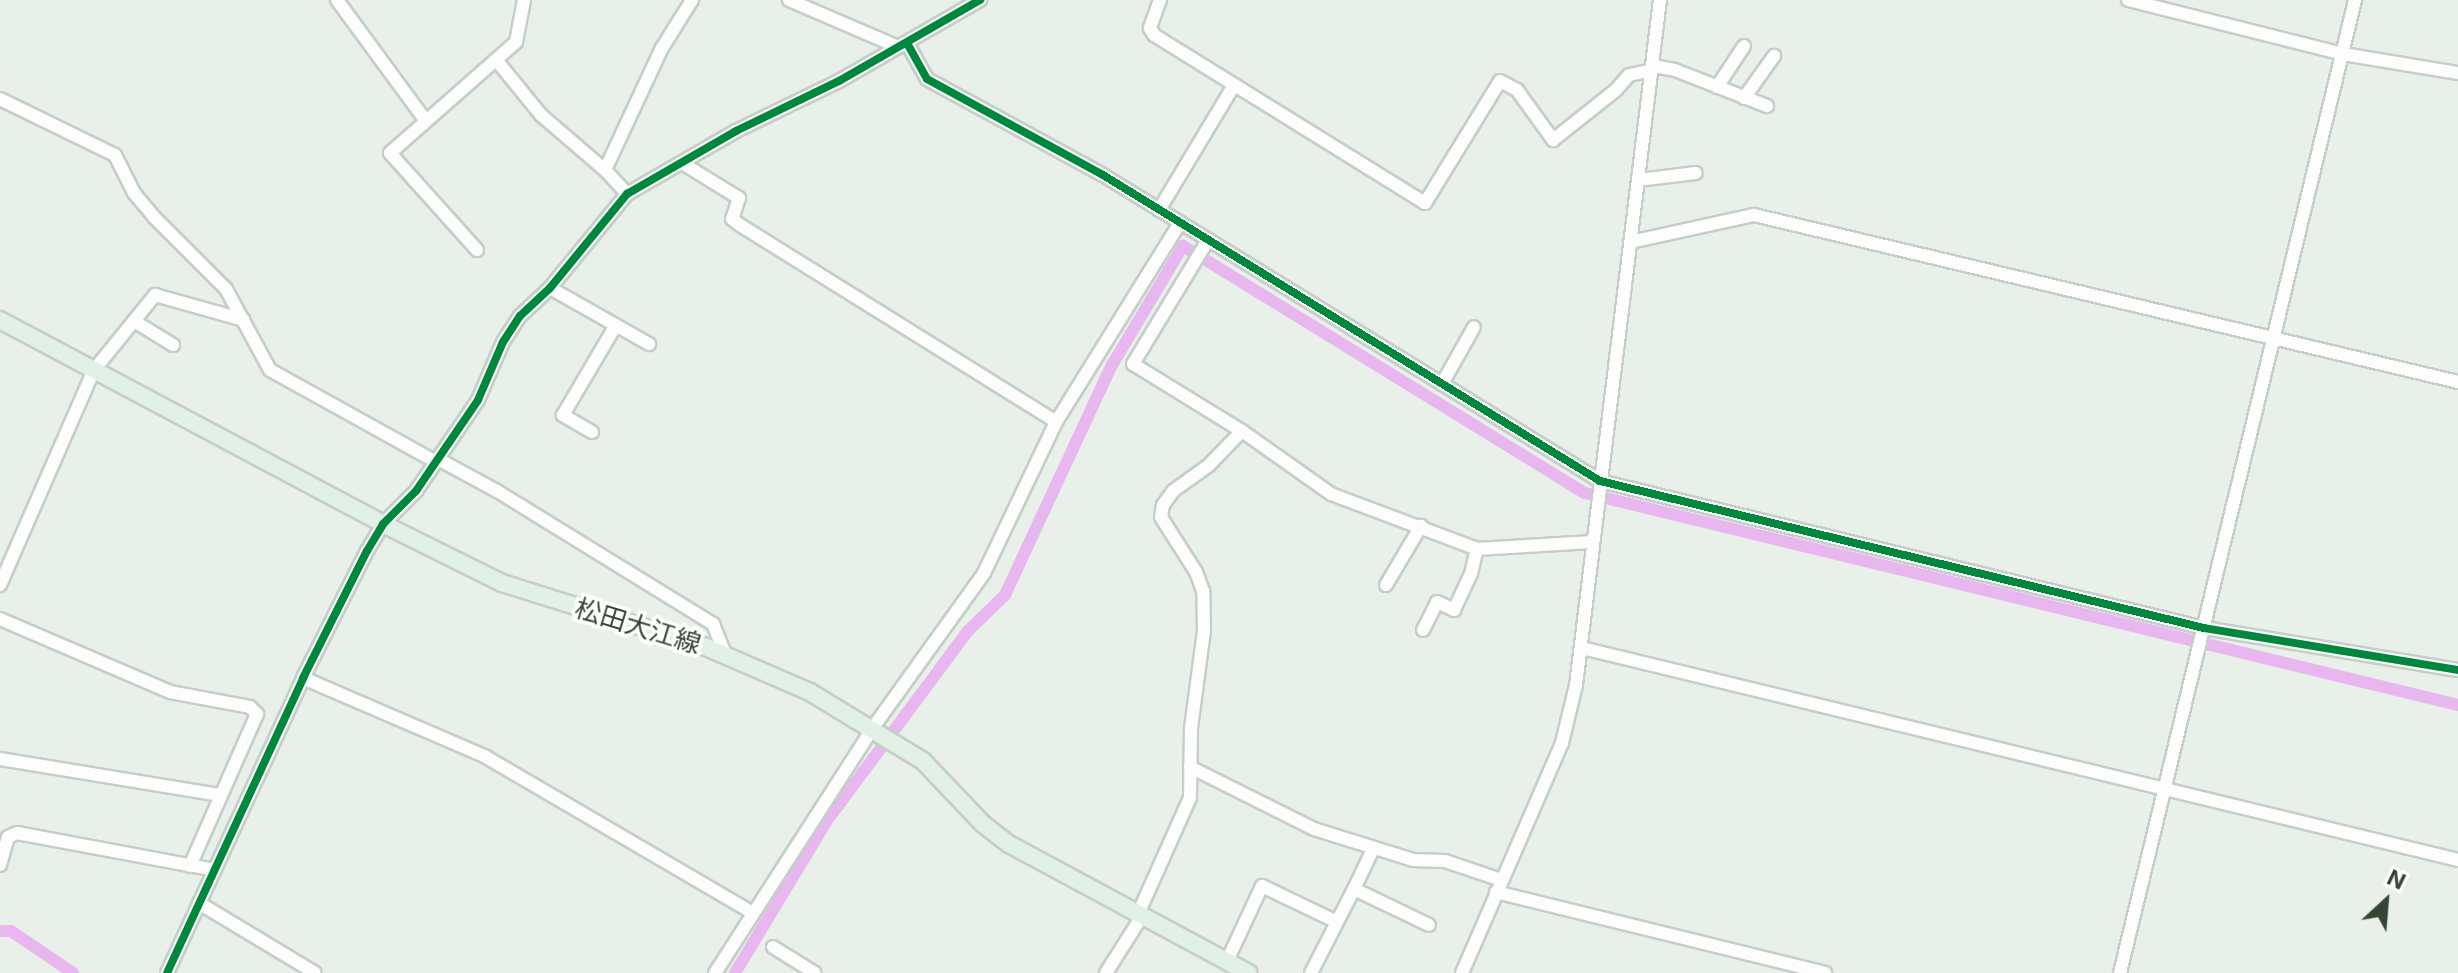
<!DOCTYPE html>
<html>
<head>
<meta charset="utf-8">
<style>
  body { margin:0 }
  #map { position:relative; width:2458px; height:973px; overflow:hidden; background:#e8f0e9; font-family:Inter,"Noto Sans JP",sans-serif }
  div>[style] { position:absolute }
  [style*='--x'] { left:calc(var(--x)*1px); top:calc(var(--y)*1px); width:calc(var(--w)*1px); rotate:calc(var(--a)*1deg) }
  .canal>* { height:12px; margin:-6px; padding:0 6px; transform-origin:6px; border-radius:6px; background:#e9b7ef }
  .roads { filter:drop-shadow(2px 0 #c5cec7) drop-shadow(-2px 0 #c5cec7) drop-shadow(0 2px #c5cec7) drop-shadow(0 -2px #c5cec7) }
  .minor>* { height:12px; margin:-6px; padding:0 6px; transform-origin:6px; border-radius:6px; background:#fcfdfc }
  .major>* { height:16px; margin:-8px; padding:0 8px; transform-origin:8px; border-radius:8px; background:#e2f1e5 }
  .cycleway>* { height:8px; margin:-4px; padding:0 4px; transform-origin:4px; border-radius:4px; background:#00873e }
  span { translate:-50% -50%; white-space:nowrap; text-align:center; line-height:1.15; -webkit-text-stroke:7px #fff; paint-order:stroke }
  .street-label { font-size:26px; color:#344536 }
  .north { position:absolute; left:2346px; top:861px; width:80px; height:80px; -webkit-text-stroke:6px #fff; paint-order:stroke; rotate:26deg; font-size:22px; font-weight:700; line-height:32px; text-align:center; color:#344536 }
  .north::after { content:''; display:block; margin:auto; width:28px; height:36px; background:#344536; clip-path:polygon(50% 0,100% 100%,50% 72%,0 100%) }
</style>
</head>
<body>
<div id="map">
  <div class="canal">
    <div style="--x:0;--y:931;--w:11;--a:0"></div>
    <div style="--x:11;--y:931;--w:75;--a:34.1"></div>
    <div style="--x:735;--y:973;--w:176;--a:-58.9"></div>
    <div style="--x:826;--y:822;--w:238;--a:-53.4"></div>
    <div style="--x:968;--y:631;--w:52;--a:-44.2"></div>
    <div style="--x:1005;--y:595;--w:254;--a:-65.1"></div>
    <div style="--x:1112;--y:365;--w:139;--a:-59.2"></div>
    <div style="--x:1183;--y:246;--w:472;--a:31.6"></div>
    <div style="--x:1585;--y:493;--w:898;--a:13.65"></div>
  </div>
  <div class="roads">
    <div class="minor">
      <div style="--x:337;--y:0;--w:150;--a:53.7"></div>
      <div style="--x:789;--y:0;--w:119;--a:23.3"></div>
      <div style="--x:1160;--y:0;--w:30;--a:110"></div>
      <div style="--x:1150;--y:28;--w:8;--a:60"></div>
      <div style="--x:1154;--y:35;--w:319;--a:31.8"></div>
      <div style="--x:1425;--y:203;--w:143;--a:-58.4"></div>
      <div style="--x:1500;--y:81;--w:19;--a:28"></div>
      <div style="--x:1517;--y:90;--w:62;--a:54.2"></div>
      <div style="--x:1553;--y:140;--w:80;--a:-38.4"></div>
      <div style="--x:1616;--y:90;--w:20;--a:-49"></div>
      <div style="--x:1629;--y:75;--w:24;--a:-12"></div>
      <div style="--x:2128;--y:0;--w:222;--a:14.1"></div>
      <div style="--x:2343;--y:54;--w:117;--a:9.4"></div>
      <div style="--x:907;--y:43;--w:41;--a:60.9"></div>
      <div style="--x:927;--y:79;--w:200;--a:28.6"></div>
      <div style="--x:1103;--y:175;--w:584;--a:31.62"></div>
      <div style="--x:1600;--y:481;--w:622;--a:13.68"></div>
      <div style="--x:2204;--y:628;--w:257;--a:9.4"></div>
      <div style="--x:497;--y:61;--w:70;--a:50.8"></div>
      <div style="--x:541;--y:115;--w:84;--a:40.7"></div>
      <div style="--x:605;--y:170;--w:33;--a:47"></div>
      <div style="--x:1653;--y:66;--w:22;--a:10"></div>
      <div style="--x:1675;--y:70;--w:99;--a:21.4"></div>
      <div style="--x:1717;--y:87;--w:49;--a:-56.6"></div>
      <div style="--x:1744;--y:98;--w:52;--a:-54.5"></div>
      <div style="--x:0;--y:99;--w:128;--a:26"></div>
      <div style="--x:115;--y:155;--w:42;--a:63.4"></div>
      <div style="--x:134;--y:193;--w:31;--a:50"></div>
      <div style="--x:154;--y:217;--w:102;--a:45"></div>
      <div style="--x:226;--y:289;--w:92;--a:61.5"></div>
      <div style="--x:270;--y:370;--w:190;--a:29"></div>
      <div style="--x:682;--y:163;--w:67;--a:31.6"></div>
      <div style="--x:739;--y:198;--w:22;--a:108"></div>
      <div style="--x:732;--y:219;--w:10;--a:37"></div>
      <div style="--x:740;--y:225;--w:372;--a:31.9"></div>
      <div style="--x:605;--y:170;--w:135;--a:-65"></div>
      <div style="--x:662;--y:48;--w:57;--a:-58"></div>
      <div style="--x:1638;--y:180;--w:58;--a:-6.9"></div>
      <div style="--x:1159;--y:210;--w:146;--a:-59"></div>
      <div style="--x:1208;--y:240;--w:145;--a:121.2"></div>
      <div style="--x:1133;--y:364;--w:128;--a:31.6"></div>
      <div style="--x:1242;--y:431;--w:109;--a:35.3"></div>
      <div style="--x:1331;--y:494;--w:156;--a:20.6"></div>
      <div style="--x:1477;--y:549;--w:115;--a:-3.5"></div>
      <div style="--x:1630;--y:242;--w:127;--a:-12.3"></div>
      <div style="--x:1754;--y:215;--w:724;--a:13.34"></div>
      <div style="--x:477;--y:250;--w:130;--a:-131.9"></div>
      <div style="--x:390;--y:153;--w:168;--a:-41.4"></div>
      <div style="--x:516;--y:42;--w:43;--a:-79.2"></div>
      <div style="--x:550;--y:288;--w:114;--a:29.5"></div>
      <div style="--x:134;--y:321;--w:46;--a:31.6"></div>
      <div style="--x:1442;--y:384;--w:65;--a:-60.7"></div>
      <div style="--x:592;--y:432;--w:34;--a:-150"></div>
      <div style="--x:563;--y:415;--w:104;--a:-59.5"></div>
      <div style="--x:438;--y:459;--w:67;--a:28.5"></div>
      <div style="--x:497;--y:491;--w:254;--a:31.6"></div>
      <div style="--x:713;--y:624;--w:32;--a:68"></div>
      <div style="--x:0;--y:585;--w:235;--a:-66.4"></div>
      <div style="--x:94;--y:370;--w:97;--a:-50.9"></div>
      <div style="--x:155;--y:295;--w:92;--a:15.7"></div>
      <div style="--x:1386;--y:585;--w:69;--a:-59.3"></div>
      <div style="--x:0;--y:619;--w:185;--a:23.2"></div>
      <div style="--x:170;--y:692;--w:81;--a:10.6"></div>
      <div style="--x:250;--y:707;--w:10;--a:45"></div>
      <div style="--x:257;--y:714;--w:166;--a:113.8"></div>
      <div style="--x:1423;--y:630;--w:31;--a:-63"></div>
      <div style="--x:1437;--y:602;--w:19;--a:25"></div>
      <div style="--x:1454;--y:610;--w:40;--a:-65"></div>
      <div style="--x:1471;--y:574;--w:26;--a:-77"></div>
      <div style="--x:1582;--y:648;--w:901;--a:13.6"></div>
      <div style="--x:303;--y:678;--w:199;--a:23.3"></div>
      <div style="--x:486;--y:757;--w:307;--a:30.3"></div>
      <div style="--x:0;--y:759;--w:222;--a:9.3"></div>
      <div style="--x:1190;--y:767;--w:139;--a:26.6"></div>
      <div style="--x:1314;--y:829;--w:104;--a:17.4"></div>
      <div style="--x:1413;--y:860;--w:32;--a:2"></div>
      <div style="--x:1445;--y:861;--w:59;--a:18.7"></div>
      <div style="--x:0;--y:865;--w:29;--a:-74"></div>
      <div style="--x:8;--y:837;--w:10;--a:-24"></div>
      <div style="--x:17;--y:833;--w:201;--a:10.6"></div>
      <div style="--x:1354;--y:889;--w:44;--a:-64.6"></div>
      <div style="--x:1496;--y:892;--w:339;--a:13.8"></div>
      <div style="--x:199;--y:903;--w:135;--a:31.1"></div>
      <div style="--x:1138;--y:914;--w:127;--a:-65.9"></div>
      <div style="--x:1190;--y:798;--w:70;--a:-89.2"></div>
      <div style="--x:1191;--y:728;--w:99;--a:-82.4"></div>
      <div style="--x:1204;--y:630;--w:39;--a:-91"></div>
      <div style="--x:1203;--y:591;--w:20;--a:-110"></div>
      <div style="--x:1196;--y:572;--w:65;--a:-122.5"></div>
      <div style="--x:1161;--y:517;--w:12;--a:-81"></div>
      <div style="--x:1163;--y:505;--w:17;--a:-54"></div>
      <div style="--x:1173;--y:491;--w:44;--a:-35.8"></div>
      <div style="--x:1209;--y:465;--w:47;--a:-45.9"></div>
      <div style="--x:773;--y:947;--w:49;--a:31.8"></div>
      <div style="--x:1227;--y:961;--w:83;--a:-65"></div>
      <div style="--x:1262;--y:886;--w:83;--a:25.6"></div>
      <div style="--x:167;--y:973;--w:325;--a:-65.2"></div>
      <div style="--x:303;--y:678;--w:142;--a:-63.3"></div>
      <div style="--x:367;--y:551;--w:31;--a:-59"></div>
      <div style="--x:383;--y:524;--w:47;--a:-45"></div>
      <div style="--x:416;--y:491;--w:110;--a:-55.7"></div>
      <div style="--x:478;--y:400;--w:63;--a:-66.7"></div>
      <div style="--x:503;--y:342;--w:31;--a:-57"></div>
      <div style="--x:520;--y:316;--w:41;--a:-43"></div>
      <div style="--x:550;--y:288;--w:122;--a:-50.7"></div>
      <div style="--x:627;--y:194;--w:126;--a:-30"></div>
      <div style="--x:736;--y:131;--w:114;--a:-25.9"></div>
      <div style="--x:839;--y:81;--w:163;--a:-29.9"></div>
      <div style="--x:715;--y:973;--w:290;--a:-57.2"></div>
      <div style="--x:872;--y:729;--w:192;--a:-54.3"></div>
      <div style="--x:984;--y:573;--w:167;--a:-64.5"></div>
      <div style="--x:1056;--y:422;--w:234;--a:-58.1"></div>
      <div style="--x:1106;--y:973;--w:67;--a:-57.7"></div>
      <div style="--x:1311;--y:973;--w:94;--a:-62.9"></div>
      <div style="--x:1354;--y:889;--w:83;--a:25.6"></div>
      <div style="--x:1462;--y:973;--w:251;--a:-66.5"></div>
      <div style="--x:1562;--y:743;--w:60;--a:-76.4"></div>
      <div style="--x:1576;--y:685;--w:690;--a:-83.01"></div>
      <div style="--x:2120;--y:973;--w:1001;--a:-76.42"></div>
    </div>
    <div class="major">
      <div style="--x:0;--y:320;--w:434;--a:28"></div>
      <div style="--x:383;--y:524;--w:133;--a:26.4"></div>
      <div style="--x:502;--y:583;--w:214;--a:17.4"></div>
      <div style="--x:706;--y:647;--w:113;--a:23.4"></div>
      <div style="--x:810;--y:692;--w:132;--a:31.4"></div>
      <div style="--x:923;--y:761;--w:87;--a:46.4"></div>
      <div style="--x:983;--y:824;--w:33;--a:38"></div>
      <div style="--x:1009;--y:844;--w:272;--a:28.3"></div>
    </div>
  </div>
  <div class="cycleway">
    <div style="--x:907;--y:43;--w:41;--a:60.9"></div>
    <div style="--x:927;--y:79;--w:200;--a:28.6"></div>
    <div style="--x:1103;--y:175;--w:584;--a:31.62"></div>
    <div style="--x:1600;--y:481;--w:622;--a:13.68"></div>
    <div style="--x:2204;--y:628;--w:257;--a:9.4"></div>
    <div style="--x:167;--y:973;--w:325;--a:-65.2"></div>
    <div style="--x:303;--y:678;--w:142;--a:-63.3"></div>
    <div style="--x:367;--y:551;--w:31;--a:-59"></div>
    <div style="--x:383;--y:524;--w:47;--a:-45"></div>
    <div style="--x:416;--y:491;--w:110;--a:-55.7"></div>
    <div style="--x:478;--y:400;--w:63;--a:-66.7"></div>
    <div style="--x:503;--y:342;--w:31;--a:-57"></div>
    <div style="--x:520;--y:316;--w:41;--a:-43"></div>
    <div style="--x:550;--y:288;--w:122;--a:-50.7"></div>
    <div style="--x:627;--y:194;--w:126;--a:-30"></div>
    <div style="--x:736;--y:131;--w:114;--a:-25.9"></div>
    <div style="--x:839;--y:81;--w:163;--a:-29.9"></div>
  </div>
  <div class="street-label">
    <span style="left:638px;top:626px;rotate:17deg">松田大江線</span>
  </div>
  <div class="north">N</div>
</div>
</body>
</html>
